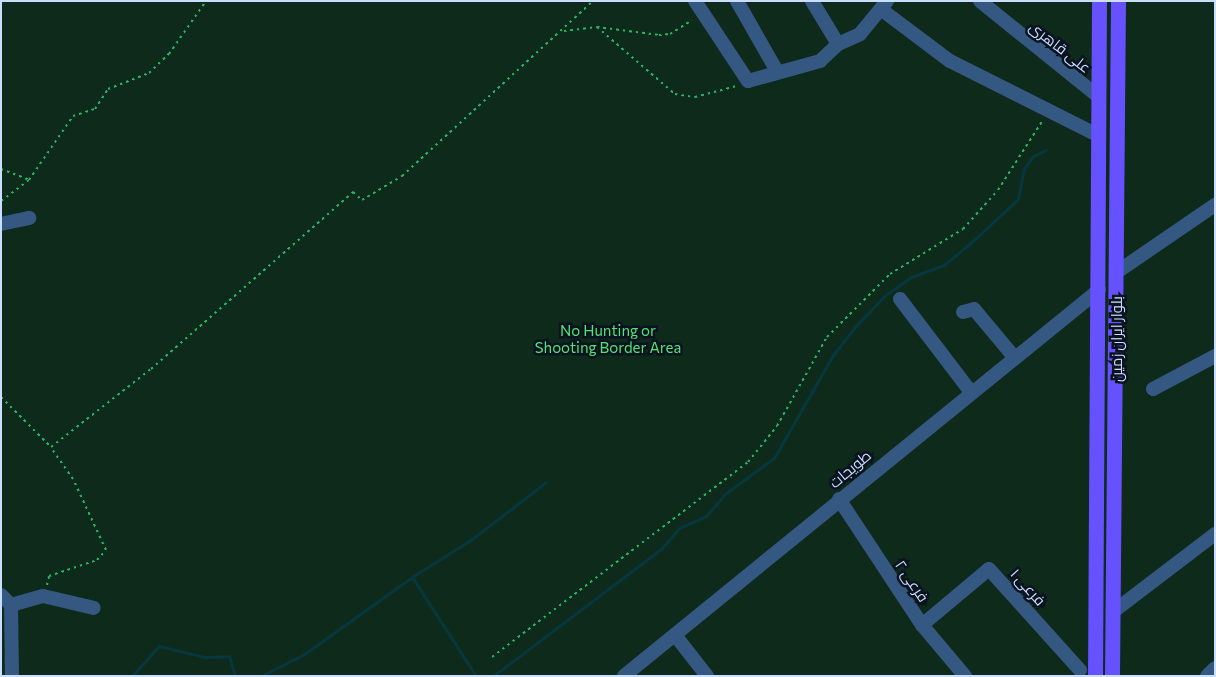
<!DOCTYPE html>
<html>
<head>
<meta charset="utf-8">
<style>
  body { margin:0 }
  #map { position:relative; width:1216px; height:677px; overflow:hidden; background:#0b1220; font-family:Commissioner,Cairo,sans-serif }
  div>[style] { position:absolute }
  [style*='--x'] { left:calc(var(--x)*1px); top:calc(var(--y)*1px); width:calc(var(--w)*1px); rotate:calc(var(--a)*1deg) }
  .green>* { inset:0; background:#0e2a1b }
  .stream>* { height:3px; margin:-1.5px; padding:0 1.5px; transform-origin:1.5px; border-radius:1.5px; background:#06373e }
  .path>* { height:2px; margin-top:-1px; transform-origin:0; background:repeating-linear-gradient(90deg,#27b665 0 2.5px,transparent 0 6.5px) }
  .minor>* { height:14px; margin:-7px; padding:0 7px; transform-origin:7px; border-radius:7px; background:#345881 }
  .major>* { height:15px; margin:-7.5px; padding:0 7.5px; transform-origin:7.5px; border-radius:7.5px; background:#6651ff }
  span { translate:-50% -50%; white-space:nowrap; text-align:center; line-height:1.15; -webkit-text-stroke:5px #0b1220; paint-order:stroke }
  .street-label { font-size:15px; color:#cadfff }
  .park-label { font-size:15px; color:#51e474 }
  .frame { position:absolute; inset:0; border:2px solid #cadfff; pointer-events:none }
</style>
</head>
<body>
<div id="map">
  <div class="green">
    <div style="clip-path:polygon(1px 1px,1215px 1px,1215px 676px,1px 676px)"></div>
  </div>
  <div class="stream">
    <div style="--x:132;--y:676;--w:40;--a:-48"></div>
    <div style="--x:159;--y:646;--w:46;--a:13.7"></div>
    <div style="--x:204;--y:657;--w:25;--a:-2"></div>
    <div style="--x:229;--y:656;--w:21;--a:73"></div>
    <div style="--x:261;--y:676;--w:47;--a:-26.6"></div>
    <div style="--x:303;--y:655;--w:134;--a:-35.6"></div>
    <div style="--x:476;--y:676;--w:118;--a:-122.9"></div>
    <div style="--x:412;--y:577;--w:71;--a:-32.3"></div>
    <div style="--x:472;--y:539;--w:93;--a:-37.6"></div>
    <div style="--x:493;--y:676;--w:211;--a:-37.1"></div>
    <div style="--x:661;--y:549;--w:28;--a:-49"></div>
    <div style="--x:679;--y:528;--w:30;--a:-24"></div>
    <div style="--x:706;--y:516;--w:30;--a:-49"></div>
    <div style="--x:726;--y:493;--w:59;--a:-36.1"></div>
    <div style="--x:774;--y:458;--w:119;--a:-60.2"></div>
    <div style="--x:833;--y:355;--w:37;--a:-52"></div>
    <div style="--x:856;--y:326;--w:41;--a:-47"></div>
    <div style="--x:884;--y:296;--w:33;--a:-35"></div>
    <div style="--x:911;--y:277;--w:35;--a:-20"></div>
    <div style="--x:944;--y:265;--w:40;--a:-40"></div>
    <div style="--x:975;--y:239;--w:59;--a:-42.9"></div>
    <div style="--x:1018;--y:199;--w:31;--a:-79"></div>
    <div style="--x:1024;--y:169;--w:16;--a:-55"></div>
    <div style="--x:1033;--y:156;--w:14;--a:-25"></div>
  </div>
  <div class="path">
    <div style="--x:597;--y:27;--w:63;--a:7.4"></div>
    <div style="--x:659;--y:35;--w:11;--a:-5"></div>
    <div style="--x:670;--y:34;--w:26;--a:-32"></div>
    <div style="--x:564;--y:31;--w:33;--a:-7"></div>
    <div style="--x:597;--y:27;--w:103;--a:40.7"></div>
    <div style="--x:675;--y:94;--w:20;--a:9"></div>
    <div style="--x:695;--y:97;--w:43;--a:-14.7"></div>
    <div style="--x:1;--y:169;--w:30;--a:21"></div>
    <div style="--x:1;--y:201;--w:35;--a:-37"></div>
    <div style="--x:29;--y:180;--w:78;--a:-55.5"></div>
    <div style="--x:73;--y:116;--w:23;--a:-18"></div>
    <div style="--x:95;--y:109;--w:24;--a:-57"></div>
    <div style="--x:108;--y:89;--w:44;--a:-21.3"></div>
    <div style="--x:149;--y:73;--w:28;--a:-44"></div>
    <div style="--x:169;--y:54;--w:65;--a:-55.1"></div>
    <div style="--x:1;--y:397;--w:71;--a:45"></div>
    <div style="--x:51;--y:447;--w:127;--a:-38"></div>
    <div style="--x:151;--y:369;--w:269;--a:-41.2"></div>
    <div style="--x:353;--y:192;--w:12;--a:42"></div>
    <div style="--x:362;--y:200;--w:47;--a:-31"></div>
    <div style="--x:402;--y:176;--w:259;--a:-42.5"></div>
    <div style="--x:47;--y:585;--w:9;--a:-77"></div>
    <div style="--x:49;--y:576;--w:51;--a:-18.4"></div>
    <div style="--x:97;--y:560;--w:13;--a:-48"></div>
    <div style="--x:106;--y:550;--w:78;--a:-114.9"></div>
    <div style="--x:73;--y:479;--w:39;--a:-125"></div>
    <div style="--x:492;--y:657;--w:322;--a:-37.3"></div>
    <div style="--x:748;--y:462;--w:46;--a:-51.1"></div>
    <div style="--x:777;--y:426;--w:102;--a:-60.7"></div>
    <div style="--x:827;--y:337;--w:89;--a:-45"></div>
    <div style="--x:890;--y:274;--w:86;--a:-31.7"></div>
    <div style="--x:963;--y:229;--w:52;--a:-48.1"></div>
    <div style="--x:998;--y:190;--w:83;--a:-57.3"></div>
  </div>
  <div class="minor">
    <div style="--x:695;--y:1;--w:96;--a:56.5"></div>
    <div style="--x:748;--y:81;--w:75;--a:-15.5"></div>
    <div style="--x:820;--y:61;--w:25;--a:-43"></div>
    <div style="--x:838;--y:44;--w:24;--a:-24"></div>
    <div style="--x:860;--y:34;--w:43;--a:-50.7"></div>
    <div style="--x:737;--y:1;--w:81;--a:60.3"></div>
    <div style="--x:812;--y:1;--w:50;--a:58.8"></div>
    <div style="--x:980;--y:1;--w:153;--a:38.9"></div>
    <div style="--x:882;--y:10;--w:85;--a:36.9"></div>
    <div style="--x:950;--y:61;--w:167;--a:26.7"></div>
    <div style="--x:1;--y:224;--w:29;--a:-12"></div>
    <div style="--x:1117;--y:272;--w:119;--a:-34.4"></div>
    <div style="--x:900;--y:299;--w:116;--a:52.7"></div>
    <div style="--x:963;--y:312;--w:11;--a:-15"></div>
    <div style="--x:974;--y:309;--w:62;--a:50.2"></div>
    <div style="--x:1153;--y:389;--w:70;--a:-28"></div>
    <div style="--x:839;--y:499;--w:151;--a:56.6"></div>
    <div style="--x:922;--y:625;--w:67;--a:49.9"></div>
    <div style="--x:1;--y:595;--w:14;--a:45"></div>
    <div style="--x:11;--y:605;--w:71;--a:89.2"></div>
    <div style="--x:11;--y:605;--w:33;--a:-16"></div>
    <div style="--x:43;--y:596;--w:52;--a:13.2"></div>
    <div style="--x:1114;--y:611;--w:127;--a:-37.3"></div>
    <div style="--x:922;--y:625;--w:87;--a:-39.9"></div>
    <div style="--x:989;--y:569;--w:136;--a:48"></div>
    <div style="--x:675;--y:635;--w:52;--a:52"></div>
    <div style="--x:624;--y:676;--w:612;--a:-39.1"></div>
    <div style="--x:1207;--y:676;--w:11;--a:-45"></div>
  </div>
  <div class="major">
    <div style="--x:1095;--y:676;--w:675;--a:-89.66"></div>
    <div style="--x:1112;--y:676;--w:675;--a:-89.49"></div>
  </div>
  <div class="street-label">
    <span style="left:1060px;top:47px;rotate:38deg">علی قاهری</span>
    <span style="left:1117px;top:339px;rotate:-90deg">بلوار ایران زمین</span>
    <span style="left:850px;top:469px;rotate:-40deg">طویجات</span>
    <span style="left:912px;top:581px;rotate:56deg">فرعی ۲</span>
    <span style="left:1028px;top:587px;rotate:48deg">فرعی ۱</span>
  </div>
  <div class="park-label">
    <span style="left:608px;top:339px">No Hunting or<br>Shooting Border Area</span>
  </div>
  <div class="frame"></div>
</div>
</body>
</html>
